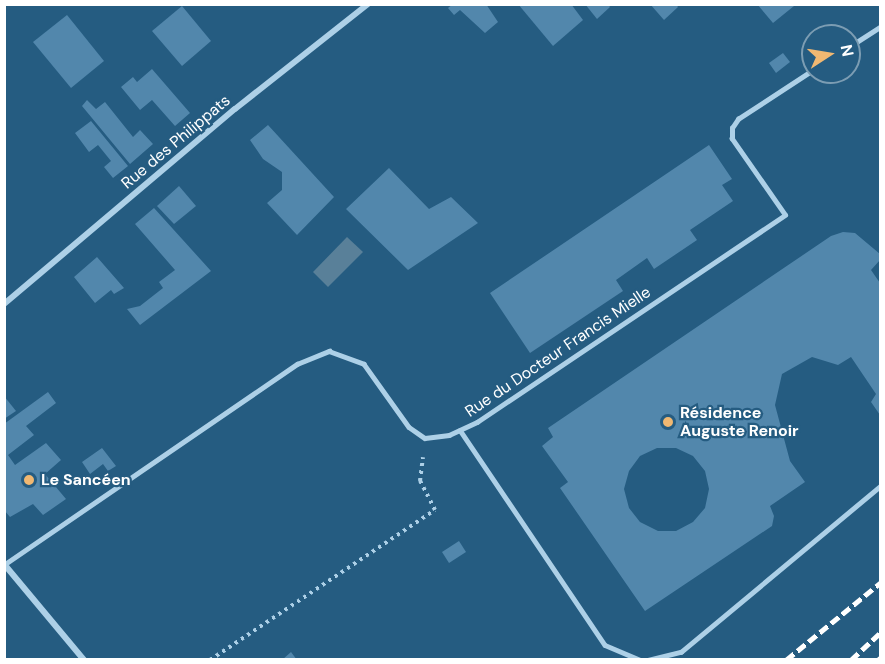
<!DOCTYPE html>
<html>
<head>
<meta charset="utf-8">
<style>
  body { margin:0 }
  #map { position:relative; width:885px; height:664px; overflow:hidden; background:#255c81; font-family:"DM Sans",sans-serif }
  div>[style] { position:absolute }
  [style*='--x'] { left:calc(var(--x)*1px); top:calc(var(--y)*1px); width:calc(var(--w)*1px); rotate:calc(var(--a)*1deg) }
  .water>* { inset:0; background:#598099 }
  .building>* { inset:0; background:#5287ac }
  .path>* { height:4px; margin-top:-2px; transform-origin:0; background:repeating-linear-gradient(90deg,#add0e7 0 3px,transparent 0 7.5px) }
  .service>* { height:4.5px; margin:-2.25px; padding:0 2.25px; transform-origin:2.25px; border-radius:2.25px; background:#add0e7 }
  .minor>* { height:6px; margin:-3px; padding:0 3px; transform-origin:3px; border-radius:3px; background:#add0e7 }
  .rail>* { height:4.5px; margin-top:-2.25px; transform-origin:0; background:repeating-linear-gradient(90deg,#fff 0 10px,transparent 0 14.5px) }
  .dots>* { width:16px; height:16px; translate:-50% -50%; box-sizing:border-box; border:3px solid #255c81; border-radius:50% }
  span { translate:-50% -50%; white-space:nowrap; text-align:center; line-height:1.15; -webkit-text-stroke:4.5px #255c81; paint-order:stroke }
  .street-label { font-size:16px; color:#fff }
  .poi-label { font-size:16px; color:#fff; font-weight:700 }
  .left { translate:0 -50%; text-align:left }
  .frame { position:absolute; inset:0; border:6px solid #fff; pointer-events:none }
  .north { position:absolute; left:801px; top:24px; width:60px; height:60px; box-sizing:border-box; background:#255c81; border:2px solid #7c9db3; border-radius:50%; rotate:78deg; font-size:16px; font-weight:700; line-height:24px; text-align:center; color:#fff }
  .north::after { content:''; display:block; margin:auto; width:21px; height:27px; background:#f0b872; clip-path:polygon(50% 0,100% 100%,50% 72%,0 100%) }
</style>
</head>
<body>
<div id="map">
  <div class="water">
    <div style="clip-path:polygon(347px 237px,363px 252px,328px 287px,313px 272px)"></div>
  </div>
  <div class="building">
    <div style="clip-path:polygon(453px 4px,486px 4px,498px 22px,485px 33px,460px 10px,454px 15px,448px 8px)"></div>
    <div style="clip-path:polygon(518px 4px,571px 4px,583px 20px,553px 46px)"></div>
    <div style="clip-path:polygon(585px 4px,608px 4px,610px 7px,597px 19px)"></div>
    <div style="clip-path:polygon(650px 4px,676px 4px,678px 7px,664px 20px)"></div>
    <div style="clip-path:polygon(757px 4px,793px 4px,794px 6px,773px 23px)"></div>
    <div style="clip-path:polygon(182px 6px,211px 41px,182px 66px,152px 31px)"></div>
    <div style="clip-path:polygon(67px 15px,104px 61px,71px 88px,33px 42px)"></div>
    <div style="clip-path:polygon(783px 53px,790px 62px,776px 73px,769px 63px)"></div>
    <div style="clip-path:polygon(152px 69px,190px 113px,175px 126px,152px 100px,140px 110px,121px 87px,133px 77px,137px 82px)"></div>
    <div style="clip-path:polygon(87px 100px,96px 109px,105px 102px,133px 137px,140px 130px,153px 144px,130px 164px,82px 106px)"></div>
    <div style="clip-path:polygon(91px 121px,128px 166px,113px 178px,104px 167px,111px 161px,98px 145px,89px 152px,75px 133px)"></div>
    <div style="clip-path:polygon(268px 125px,334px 197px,297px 235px,267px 203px,282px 190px,282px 172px,263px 159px,250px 140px)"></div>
    <div style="clip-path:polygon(709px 145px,732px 179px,722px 185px,733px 201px,690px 230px,697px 240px,654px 269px,647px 258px,616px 280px,623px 291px,530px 353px,490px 293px)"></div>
    <div style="clip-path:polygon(389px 168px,429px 209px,451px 197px,478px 223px,408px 270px,346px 209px)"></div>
    <div style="clip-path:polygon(179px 186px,196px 206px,174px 224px,157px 206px)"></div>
    <div style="clip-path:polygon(154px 208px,211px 271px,140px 325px,127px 309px,140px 306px,163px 288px,159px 282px,175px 270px,135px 224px)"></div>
    <div style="clip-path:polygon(evenodd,843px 232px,855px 233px,880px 254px,880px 260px,871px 270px,880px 283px,880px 415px,871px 402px,876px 394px,851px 357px,838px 365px,812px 357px,782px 374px,775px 405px,790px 461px,805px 482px,770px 506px,774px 516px,772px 526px,645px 611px,560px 488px,568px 482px,542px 446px,553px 437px,548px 428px,831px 236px,843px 232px,657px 448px,676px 448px,693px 456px,705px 471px,709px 489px,705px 508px,693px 522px,676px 531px,658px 531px,640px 522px,629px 508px,624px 489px,629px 471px,640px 456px,657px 448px)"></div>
    <div style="clip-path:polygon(97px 257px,124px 288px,114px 294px,111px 290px,95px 303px,74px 277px)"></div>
    <div style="clip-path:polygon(48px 392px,56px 403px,26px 426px,34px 435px,8px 455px,15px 465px,46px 443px,61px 460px,45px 474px,66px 499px,43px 515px,33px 504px,10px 517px,4px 510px,4px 424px)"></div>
    <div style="clip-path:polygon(4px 396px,16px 411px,4px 419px)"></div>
    <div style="clip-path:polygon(102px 448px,116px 466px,108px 471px,103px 464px,90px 474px,82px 462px)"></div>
    <div style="clip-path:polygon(459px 541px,466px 552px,449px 563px,442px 552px)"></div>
    <div style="clip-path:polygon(291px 652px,297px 660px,282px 660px)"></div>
  </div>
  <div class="path">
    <div style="--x:210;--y:660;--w:270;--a:-33.7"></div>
    <div style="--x:435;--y:510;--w:33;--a:-117"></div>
    <div style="--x:420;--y:481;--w:24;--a:-83"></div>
  </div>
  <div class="service">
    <div style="--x:849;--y:47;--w:37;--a:-33"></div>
    <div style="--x:460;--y:430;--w:259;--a:56"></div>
    <div style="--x:605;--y:645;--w:38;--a:23"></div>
    <div style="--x:5;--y:564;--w:354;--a:-34.4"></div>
    <div style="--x:297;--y:364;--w:35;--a:-22"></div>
    <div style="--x:329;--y:351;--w:37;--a:20"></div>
    <div style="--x:364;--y:364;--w:77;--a:54.5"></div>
    <div style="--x:409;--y:427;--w:19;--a:35"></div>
    <div style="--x:425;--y:438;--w:24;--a:-7"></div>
    <div style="--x:449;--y:435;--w:31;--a:-25"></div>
    <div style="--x:477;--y:422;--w:371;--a:-33.9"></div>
    <div style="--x:785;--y:215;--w:93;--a:-124.9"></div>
    <div style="--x:732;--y:139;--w:11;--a:-90"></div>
    <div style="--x:732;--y:128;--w:11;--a:-56"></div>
    <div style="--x:738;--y:119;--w:90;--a:-33.2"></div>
    <div style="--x:648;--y:660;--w:34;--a:-14"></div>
    <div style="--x:681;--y:652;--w:259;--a:-39.8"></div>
  </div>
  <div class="minor">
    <div style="--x:4;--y:304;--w:302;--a:-40.2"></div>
    <div style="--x:235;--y:109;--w:169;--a:-38.3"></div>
    <div style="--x:4;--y:564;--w:125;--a:50.2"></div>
  </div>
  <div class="rail">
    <div style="--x:786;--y:660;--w:122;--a:-39.3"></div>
    <div style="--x:851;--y:660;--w:40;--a:-43"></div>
    <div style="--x:878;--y:660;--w:3;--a:-45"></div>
  </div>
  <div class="dots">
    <div style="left:668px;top:422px;background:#f0b872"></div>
    <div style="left:29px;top:480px;background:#f0b872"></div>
  </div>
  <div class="street-label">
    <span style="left:176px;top:142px;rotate:-40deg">Rue des Philippats</span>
    <span style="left:558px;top:352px;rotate:-34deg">Rue du Docteur Francis Mielle</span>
  </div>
  <div class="poi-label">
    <span class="left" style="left:680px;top:422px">Résidence<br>Auguste Renoir</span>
    <span class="left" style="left:41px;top:480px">Le Sancéen</span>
  </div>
  <div class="frame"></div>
  <div class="north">N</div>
</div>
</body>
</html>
